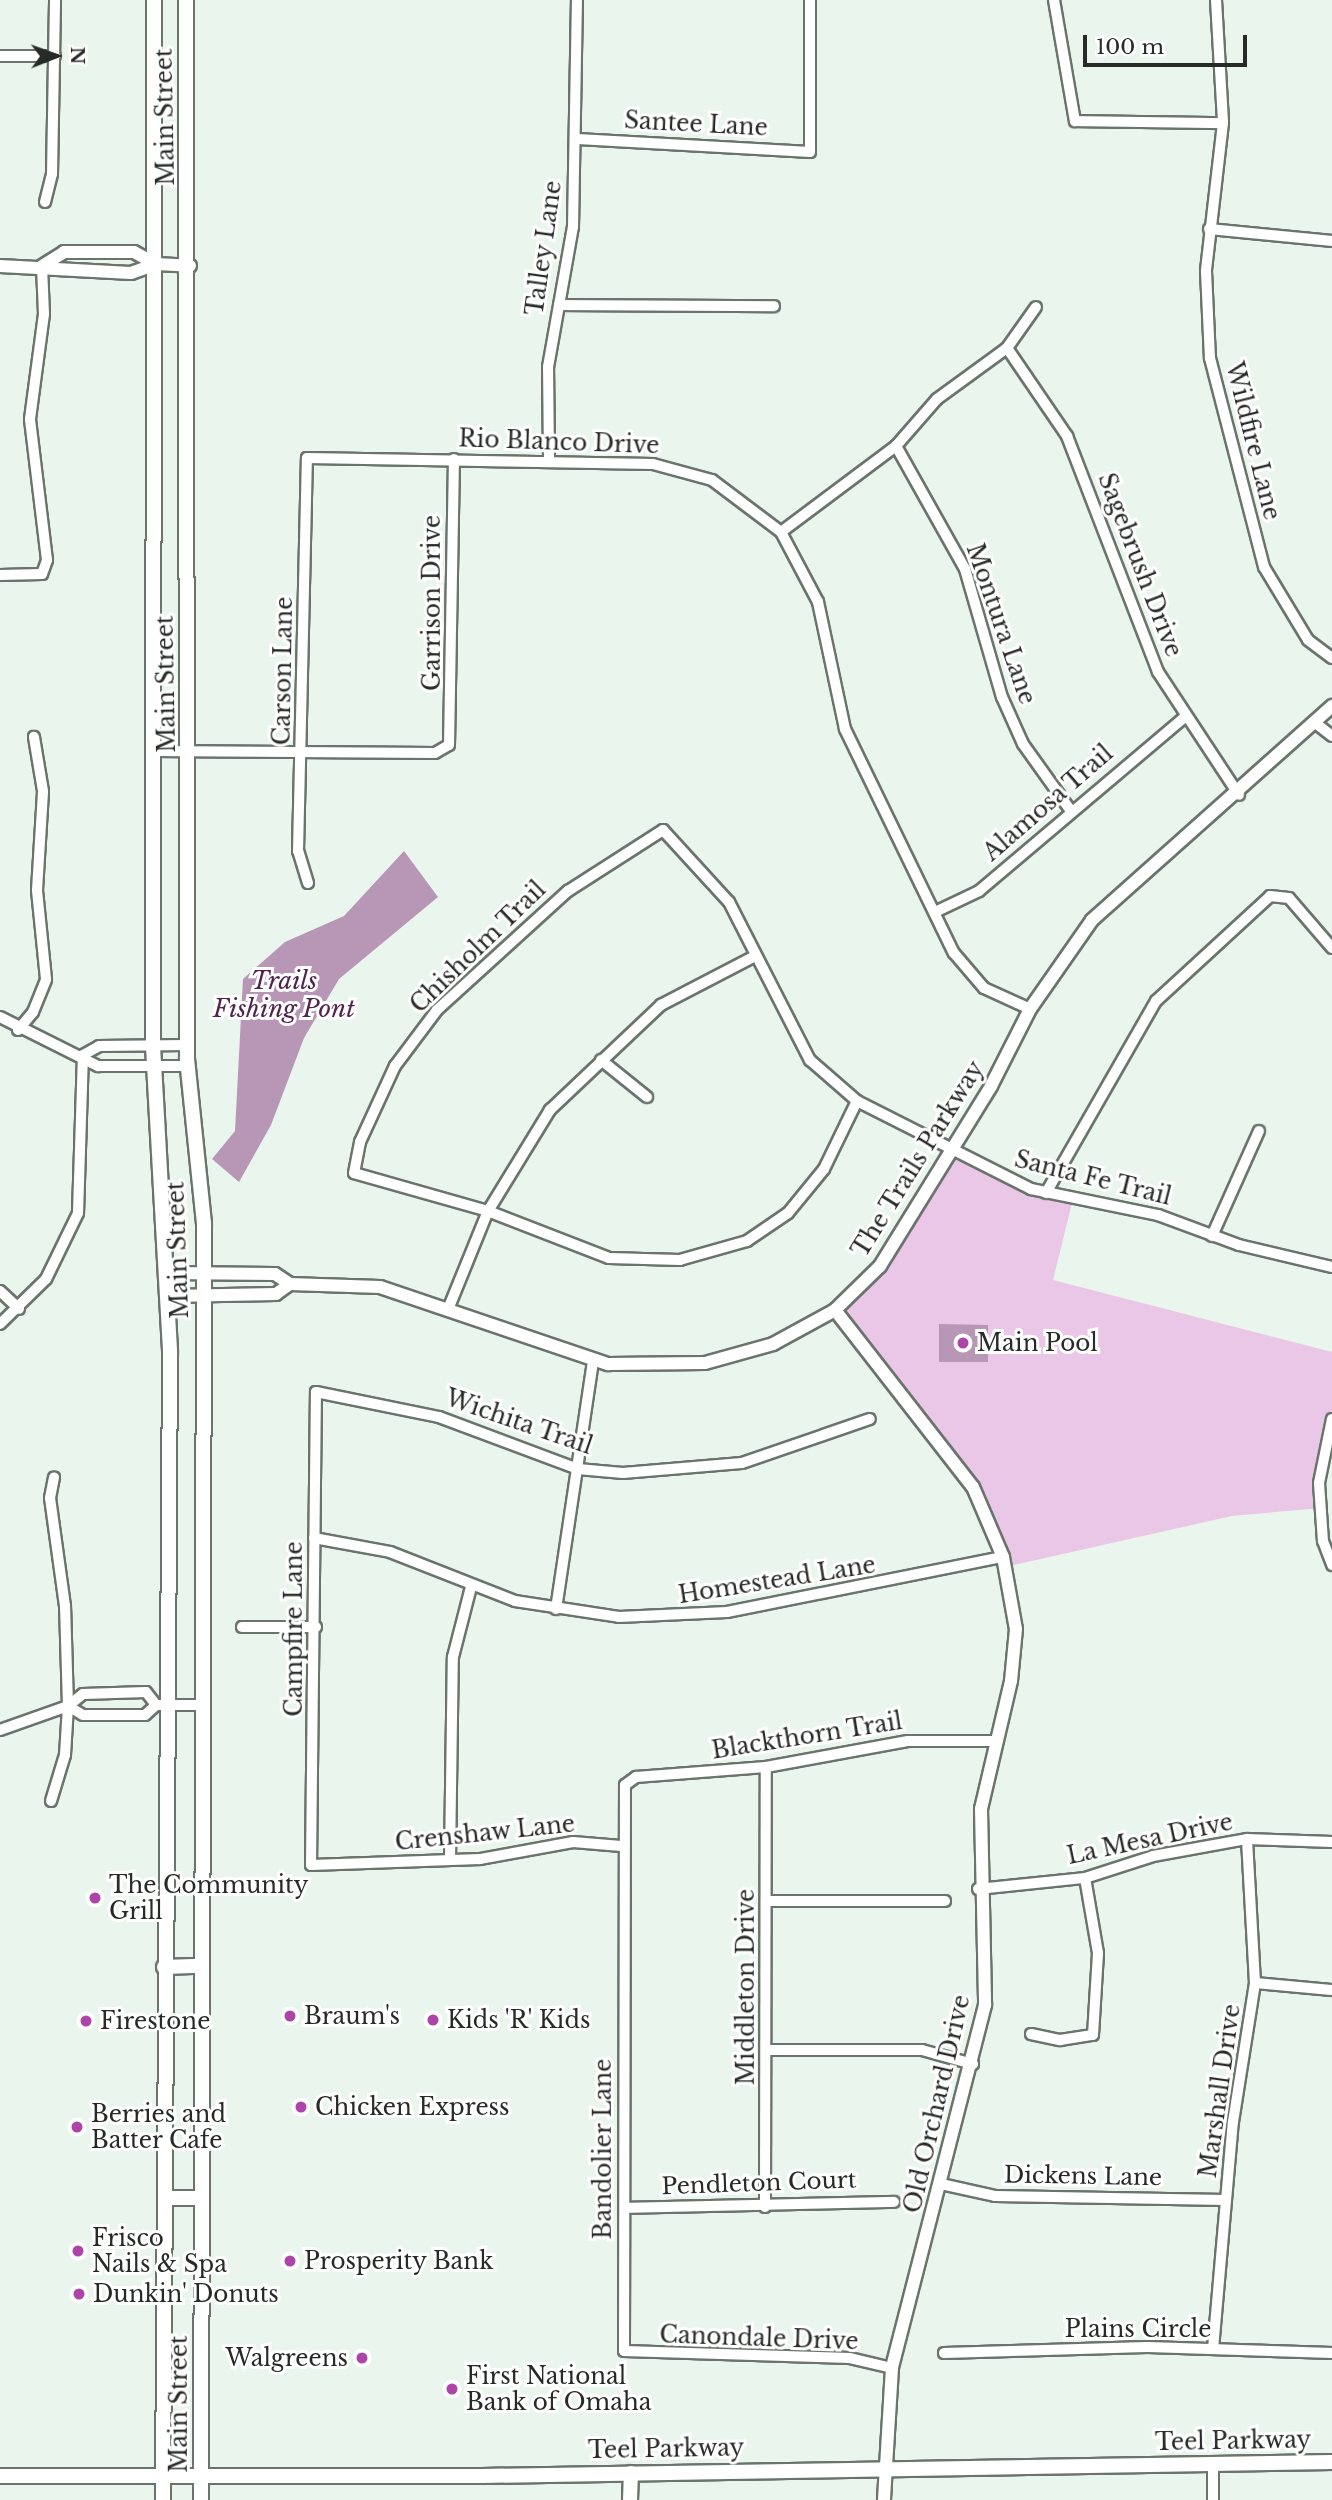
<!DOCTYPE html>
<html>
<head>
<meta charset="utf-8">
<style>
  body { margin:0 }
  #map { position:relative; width:1332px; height:2500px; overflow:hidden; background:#eaf5ed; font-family:"Libre Baskerville",serif }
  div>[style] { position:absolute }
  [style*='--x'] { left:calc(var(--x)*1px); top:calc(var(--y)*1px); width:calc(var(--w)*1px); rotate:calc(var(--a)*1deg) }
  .green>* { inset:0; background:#eac7e7 }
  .water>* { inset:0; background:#b896b5 }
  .roads { filter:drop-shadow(2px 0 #6a746c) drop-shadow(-2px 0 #6a746c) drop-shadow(0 2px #6a746c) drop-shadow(0 -2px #6a746c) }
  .minor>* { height:10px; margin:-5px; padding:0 5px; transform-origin:5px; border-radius:5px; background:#fff }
  .tertiary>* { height:12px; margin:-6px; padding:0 6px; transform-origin:6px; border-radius:6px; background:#fff }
  .secondary>* { height:14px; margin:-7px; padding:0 7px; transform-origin:7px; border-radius:7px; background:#fff }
  .dots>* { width:19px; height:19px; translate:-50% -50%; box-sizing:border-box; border:4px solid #fff; border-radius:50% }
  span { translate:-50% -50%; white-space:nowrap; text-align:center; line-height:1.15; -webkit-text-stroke:6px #fff; paint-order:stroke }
  .street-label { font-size:23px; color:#272b28 }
  .poi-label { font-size:23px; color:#272b28 }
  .left { translate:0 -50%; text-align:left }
  .right { translate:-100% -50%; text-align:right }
  .water-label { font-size:24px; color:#50244e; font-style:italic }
  .north { position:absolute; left:21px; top:21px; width:70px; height:70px; -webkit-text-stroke:5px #fff; paint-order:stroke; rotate:89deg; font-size:19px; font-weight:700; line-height:28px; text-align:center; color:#272b28 }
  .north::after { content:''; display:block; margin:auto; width:24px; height:32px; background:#272b28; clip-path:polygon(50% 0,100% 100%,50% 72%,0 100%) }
  .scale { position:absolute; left:1083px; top:35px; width:164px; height:32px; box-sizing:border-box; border:4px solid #272b28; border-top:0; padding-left:9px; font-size:21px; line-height:24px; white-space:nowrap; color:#272b28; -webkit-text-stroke:5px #fff; paint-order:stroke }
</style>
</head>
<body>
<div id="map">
  <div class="green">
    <div style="clip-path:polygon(947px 1150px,1013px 1183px,1073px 1199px,1053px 1280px,1332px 1352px,1332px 1419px,1321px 1508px,1232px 1516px,1005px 1567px,973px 1487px,835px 1310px,877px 1268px)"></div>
  </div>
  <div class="water">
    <div style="clip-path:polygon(404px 851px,438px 897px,339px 979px,304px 1038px,271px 1125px,239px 1182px,212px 1159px,235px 1131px,243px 979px,285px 942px,344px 916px)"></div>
    <div style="clip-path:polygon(939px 1324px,988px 1325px,988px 1362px,939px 1362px)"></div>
  </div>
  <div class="roads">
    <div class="minor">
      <div style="--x:1054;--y:0;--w:123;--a:80.2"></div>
      <div style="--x:1075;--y:121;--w:148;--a:0.8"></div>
      <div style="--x:1216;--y:0;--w:123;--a:86.7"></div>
      <div style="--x:1223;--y:123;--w:149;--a:96.6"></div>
      <div style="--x:1206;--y:271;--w:87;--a:87.4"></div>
      <div style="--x:1210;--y:358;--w:216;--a:75.5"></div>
      <div style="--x:1264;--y:567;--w:85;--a:58.9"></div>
      <div style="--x:1308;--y:640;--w:30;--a:37"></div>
      <div style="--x:0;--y:56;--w:55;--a:0"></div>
      <div style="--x:578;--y:139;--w:232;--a:3.2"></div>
      <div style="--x:810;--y:152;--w:152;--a:-90"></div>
      <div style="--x:45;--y:202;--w:29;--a:-76"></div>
      <div style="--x:52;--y:174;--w:174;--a:-89"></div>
      <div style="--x:1209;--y:229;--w:124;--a:5.6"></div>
      <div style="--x:559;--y:305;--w:215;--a:0.3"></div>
      <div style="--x:1007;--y:348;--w:107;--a:55.7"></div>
      <div style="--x:1067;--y:436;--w:253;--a:68.9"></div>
      <div style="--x:1158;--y:672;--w:147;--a:56.6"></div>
      <div style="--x:896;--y:446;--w:141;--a:60.7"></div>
      <div style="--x:965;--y:569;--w:133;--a:73.9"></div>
      <div style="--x:1002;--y:697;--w:51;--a:65.9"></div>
      <div style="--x:1023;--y:744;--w:82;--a:54.4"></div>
      <div style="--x:549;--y:459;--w:92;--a:-90.6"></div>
      <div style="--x:548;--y:367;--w:142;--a:-79.9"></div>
      <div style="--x:573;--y:227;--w:227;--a:-89"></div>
      <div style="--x:781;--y:532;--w:144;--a:-36.8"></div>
      <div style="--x:896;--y:446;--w:62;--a:-48.9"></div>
      <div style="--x:937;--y:399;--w:87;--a:-36.1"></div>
      <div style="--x:1007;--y:348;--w:50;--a:-54.7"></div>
      <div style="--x:0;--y:575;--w:42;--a:-1.4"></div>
      <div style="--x:42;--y:574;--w:15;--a:-70"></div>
      <div style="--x:47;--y:560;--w:142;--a:-96.9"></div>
      <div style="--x:30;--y:419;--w:106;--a:-82.4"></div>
      <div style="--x:44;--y:314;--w:48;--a:-92.4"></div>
      <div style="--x:1318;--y:725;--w:18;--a:38"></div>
      <div style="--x:153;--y:751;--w:282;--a:0.4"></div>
      <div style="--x:435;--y:753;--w:16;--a:-30"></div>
      <div style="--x:449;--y:745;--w:286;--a:-89"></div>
      <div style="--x:308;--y:883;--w:34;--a:-107"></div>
      <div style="--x:298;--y:851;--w:393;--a:-88.7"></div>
      <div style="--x:307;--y:458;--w:346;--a:1"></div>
      <div style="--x:653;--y:464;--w:61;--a:15.2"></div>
      <div style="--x:712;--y:480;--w:86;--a:37"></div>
      <div style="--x:781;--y:532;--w:79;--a:62.1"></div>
      <div style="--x:818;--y:602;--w:130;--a:78"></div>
      <div style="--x:845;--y:729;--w:249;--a:64.1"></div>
      <div style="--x:954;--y:953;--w:46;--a:49.4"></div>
      <div style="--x:984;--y:988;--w:51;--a:24.5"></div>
      <div style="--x:935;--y:912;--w:49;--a:-25.5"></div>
      <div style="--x:979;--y:891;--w:268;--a:-40.2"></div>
      <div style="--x:0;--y:1017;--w:110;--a:26.6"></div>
      <div style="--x:98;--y:1066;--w:90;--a:0"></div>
      <div style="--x:18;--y:1030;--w:23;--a:-50"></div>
      <div style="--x:33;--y:1012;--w:35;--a:-68"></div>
      <div style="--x:46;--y:979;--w:89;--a:-95.8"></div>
      <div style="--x:37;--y:890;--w:99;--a:-86.5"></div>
      <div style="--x:43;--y:791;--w:55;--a:-99.5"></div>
      <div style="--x:83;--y:1055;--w:18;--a:-29"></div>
      <div style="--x:99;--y:1046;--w:88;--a:-0.7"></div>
      <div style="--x:601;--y:1060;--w:59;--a:38.8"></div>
      <div style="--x:857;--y:1101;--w:76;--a:115.9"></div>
      <div style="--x:824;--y:1169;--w:57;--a:129.3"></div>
      <div style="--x:788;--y:1213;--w:50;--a:145.7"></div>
      <div style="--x:747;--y:1241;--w:70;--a:164.2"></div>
      <div style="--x:680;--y:1260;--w:71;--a:-178.4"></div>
      <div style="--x:609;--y:1258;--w:130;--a:-158.8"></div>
      <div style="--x:488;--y:1211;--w:139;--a:-164.2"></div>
      <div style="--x:354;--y:1173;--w:32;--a:-79"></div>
      <div style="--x:360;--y:1142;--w:84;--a:-65.3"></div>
      <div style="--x:395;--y:1066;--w:70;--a:-53.1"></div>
      <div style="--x:437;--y:1010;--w:177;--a:-42.3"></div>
      <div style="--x:568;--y:891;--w:113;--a:-32.7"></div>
      <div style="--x:663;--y:830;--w:98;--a:47.5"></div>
      <div style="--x:729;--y:902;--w:178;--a:62.9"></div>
      <div style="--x:810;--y:1060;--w:62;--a:41.1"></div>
      <div style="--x:857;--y:1101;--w:195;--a:26.8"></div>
      <div style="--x:1031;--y:1189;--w:130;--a:11.6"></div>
      <div style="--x:1158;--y:1215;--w:86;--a:20.3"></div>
      <div style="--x:1239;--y:1245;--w:96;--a:13.3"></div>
      <div style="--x:1046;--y:1193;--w:221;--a:-60.2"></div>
      <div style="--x:1156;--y:1001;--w:155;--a:-42.6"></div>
      <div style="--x:1270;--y:896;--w:19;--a:6"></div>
      <div style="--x:1289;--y:898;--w:66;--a:49.3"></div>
      <div style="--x:1212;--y:1236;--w:115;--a:-65.9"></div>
      <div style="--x:0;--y:1291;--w:26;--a:43"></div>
      <div style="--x:449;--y:1307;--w:104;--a:-67.9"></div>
      <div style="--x:488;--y:1211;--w:119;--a:-58.5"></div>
      <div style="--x:550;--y:1110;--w:153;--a:-43.4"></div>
      <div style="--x:661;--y:1005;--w:106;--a:-27.5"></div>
      <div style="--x:0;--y:1324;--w:64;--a:-44.4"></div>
      <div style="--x:46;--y:1279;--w:73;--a:-64.1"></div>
      <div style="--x:78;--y:1213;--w:158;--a:-88.2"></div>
      <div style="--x:1332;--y:1419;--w:65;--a:101.5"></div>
      <div style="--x:1319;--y:1483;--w:58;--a:86.1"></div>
      <div style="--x:1323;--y:1541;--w:26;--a:69"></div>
      <div style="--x:314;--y:1538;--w:77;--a:10.4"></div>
      <div style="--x:390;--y:1552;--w:134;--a:21.4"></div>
      <div style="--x:515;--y:1601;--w:105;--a:8.7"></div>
      <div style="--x:619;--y:1617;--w:108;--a:-2.7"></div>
      <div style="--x:727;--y:1612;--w:281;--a:-11.3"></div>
      <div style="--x:556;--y:1609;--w:251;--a:-81.5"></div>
      <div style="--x:242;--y:1627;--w:74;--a:0"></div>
      <div style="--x:68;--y:1706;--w:17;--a:31"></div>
      <div style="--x:83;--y:1715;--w:62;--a:0"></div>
      <div style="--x:145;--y:1715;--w:15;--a:-42"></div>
      <div style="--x:156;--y:1705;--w:47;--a:0"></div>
      <div style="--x:0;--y:1730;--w:72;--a:-19.4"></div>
      <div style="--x:68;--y:1706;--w:19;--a:-39"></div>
      <div style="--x:83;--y:1694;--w:63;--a:-1.8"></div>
      <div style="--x:146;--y:1692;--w:16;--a:52"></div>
      <div style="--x:51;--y:1801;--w:48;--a:-73.1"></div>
      <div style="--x:65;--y:1755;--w:49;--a:-86.5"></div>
      <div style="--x:68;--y:1706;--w:100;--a:-91.7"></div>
      <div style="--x:65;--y:1606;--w:109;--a:-97.9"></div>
      <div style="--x:50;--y:1498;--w:21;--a:-79"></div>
      <div style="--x:621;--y:1846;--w:48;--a:-175.2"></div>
      <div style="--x:573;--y:1842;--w:95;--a:169.6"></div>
      <div style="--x:480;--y:1859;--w:169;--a:178"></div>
      <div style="--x:311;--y:1865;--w:473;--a:-89.4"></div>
      <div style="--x:316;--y:1392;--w:126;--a:11.5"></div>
      <div style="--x:439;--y:1417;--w:148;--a:20.5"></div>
      <div style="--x:578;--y:1469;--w:45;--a:5.1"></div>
      <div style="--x:623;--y:1473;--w:119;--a:-4.8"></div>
      <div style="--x:742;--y:1463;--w:135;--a:-19"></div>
      <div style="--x:450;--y:1860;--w:203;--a:-89.2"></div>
      <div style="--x:453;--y:1657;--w:72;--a:-75.6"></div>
      <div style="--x:978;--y:1889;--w:108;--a:-5.9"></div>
      <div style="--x:1085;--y:1878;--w:71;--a:-17.9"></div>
      <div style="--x:1153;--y:1856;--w:96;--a:-10.3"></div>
      <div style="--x:1247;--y:1839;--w:85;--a:2"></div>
      <div style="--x:768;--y:1901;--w:177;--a:0"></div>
      <div style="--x:1255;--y:1983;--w:77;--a:5.2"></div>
      <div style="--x:1031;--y:2034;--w:30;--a:12"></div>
      <div style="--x:1060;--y:2040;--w:33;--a:-9"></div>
      <div style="--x:1093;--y:2035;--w:82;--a:-86.5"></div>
      <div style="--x:1098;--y:1953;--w:76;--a:-99.8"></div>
      <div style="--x:766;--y:2050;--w:156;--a:0"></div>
      <div style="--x:922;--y:2050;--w:53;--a:15.4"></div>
      <div style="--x:941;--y:2184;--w:55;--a:12.5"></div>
      <div style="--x:995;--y:2196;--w:231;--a:1"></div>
      <div style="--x:765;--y:2207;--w:440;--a:-89.9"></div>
      <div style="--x:625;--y:2208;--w:269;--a:-1.3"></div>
      <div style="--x:1213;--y:2349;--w:228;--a:-85"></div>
      <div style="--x:1233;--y:2122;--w:141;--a:-81"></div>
      <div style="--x:1255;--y:1983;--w:144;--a:-93.2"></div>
      <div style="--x:944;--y:2353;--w:204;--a:-1.7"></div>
      <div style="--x:1148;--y:2347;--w:184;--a:1.9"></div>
      <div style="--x:892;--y:2368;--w:43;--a:-166.6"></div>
      <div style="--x:850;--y:2358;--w:226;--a:-178.2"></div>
      <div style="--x:624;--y:2351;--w:566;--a:-89.9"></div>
      <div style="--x:625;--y:1785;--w:14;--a:-36"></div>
      <div style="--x:636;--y:1777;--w:130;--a:-4.4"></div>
      <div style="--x:766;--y:1767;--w:144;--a:-10.4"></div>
      <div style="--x:908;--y:1741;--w:85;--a:0"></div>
      <div style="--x:1213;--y:2464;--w:36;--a:90"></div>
    </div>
    <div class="tertiary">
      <div style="--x:0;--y:266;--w:131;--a:3.1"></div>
      <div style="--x:131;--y:273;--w:27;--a:-20"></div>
      <div style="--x:42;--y:266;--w:26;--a:-32"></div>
      <div style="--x:64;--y:252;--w:70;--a:0"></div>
      <div style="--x:134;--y:252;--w:25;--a:29"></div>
      <div style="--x:156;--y:264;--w:34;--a:3"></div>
      <div style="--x:169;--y:1273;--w:106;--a:0.5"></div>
      <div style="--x:275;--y:1274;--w:18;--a:34"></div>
      <div style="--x:290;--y:1284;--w:90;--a:1.9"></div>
      <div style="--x:380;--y:1287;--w:241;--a:18.7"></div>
      <div style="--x:608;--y:1364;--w:97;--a:-0.6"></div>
      <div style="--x:705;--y:1363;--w:71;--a:-15.6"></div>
      <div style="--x:773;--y:1344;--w:71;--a:-28.7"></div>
      <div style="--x:835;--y:1310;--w:63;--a:-44.4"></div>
      <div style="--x:880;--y:1266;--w:211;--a:-58.3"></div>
      <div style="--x:991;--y:1086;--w:86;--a:-63.1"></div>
      <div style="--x:1030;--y:1009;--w:108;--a:-55.1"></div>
      <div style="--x:1092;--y:920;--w:322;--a:-41.7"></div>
      <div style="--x:170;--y:1296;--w:106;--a:-1.1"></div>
      <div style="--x:276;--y:1294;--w:17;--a:-36"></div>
      <div style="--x:835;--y:1310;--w:224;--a:52.1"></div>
      <div style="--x:973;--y:1487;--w:76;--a:66.8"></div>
      <div style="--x:1003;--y:1557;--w:73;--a:79.8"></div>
      <div style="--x:1016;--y:1629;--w:52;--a:95.5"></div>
      <div style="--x:1011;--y:1681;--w:131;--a:103.2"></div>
      <div style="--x:981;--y:1809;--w:196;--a:88.8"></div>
      <div style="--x:985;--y:2005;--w:375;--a:104.4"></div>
      <div style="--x:892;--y:2368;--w:132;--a:93.5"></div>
    </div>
    <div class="secondary">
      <div style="--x:154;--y:0;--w:1046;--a:90.05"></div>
      <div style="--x:153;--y:1046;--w:305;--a:86.8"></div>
      <div style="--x:170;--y:1351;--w:1149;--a:90.35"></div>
      <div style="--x:186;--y:0;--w:1059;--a:89.95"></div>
      <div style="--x:187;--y:1059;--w:165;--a:84.1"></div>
      <div style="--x:204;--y:1223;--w:1277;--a:90.13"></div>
      <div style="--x:164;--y:1967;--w:36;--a:-2"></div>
      <div style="--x:165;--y:2198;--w:37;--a:0"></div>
      <div style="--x:0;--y:2476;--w:482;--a:0"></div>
      <div style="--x:482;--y:2476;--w:850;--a:-0.94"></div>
      <div style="--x:630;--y:2500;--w:27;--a:-88"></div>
    </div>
  </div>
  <div class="dots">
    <div style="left:963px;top:1343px;background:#ad45a9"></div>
    <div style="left:95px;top:1898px;background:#ad45a9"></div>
    <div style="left:290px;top:2016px;background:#ad45a9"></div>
    <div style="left:433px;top:2020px;background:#ad45a9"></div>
    <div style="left:86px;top:2021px;background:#ad45a9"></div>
    <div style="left:301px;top:2107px;background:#ad45a9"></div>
    <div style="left:77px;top:2127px;background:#ad45a9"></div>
    <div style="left:78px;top:2251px;background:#ad45a9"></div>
    <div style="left:290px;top:2261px;background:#ad45a9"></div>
    <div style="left:79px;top:2294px;background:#ad45a9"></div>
    <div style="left:362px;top:2358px;background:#ad45a9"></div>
    <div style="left:452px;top:2389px;background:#ad45a9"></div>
  </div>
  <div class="street-label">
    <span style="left:165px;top:117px;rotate:-91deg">Main Street</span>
    <span style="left:696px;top:124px;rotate:3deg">Santee Lane</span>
    <span style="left:544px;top:248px;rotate:-82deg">Talley Lane</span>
    <span style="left:1253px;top:441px;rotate:76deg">Wildfire Lane</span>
    <span style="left:559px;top:442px;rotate:2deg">Rio Blanco Drive</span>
    <span style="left:1140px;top:565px;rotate:69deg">Sagebrush Drive</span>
    <span style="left:432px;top:603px;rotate:-90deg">Garrison Drive</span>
    <span style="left:1001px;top:624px;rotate:71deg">Montura Lane</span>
    <span style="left:283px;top:671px;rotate:-89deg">Carson Lane</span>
    <span style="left:166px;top:684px;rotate:-91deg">Main Street</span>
    <span style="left:1048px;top:803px;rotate:-41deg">Alamosa Trail</span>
    <span style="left:478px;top:947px;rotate:-44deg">Chisholm Trail</span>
    <span style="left:918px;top:1159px;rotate:-58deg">The Trails Parkway</span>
    <span style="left:1093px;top:1178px;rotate:14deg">Santa Fe Trail</span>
    <span style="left:178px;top:1250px;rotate:-92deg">Main Street</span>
    <span style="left:519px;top:1422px;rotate:19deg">Wichita Trail</span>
    <span style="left:777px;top:1580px;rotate:-9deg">Homestead Lane</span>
    <span style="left:294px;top:1629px;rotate:-90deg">Campfire Lane</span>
    <span style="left:807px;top:1736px;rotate:-9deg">Blackthorn Trail</span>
    <span style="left:485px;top:1833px;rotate:-6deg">Crenshaw Lane</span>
    <span style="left:1150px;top:1839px;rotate:-12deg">La Mesa Drive</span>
    <span style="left:746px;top:1987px;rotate:-90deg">Middleton Drive</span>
    <span style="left:1220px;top:2091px;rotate:-82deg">Marshall Drive</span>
    <span style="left:937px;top:2104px;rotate:-77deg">Old Orchard Drive</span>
    <span style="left:603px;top:2149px;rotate:-90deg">Bandolier Lane</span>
    <span style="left:1083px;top:2176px;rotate:1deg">Dickens Lane</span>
    <span style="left:759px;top:2183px;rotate:-2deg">Pendleton Court</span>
    <span style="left:1138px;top:2329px">Plains Circle</span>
    <span style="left:759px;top:2338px;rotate:2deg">Canondale Drive</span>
    <span style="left:179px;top:2404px;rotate:-90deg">Main Street</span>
    <span style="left:1233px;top:2441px;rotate:-1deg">Teel Parkway</span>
    <span style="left:666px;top:2449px;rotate:-1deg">Teel Parkway</span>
  </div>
  <div class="poi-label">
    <span class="left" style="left:977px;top:1343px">Main Pool</span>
    <span class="left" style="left:109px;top:1898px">The Community<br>Grill</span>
    <span class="left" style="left:304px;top:2016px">Braum's</span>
    <span class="left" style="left:447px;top:2020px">Kids 'R' Kids</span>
    <span class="left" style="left:100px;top:2021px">Firestone</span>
    <span class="left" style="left:315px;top:2107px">Chicken Express</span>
    <span class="left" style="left:91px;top:2127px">Berries and<br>Batter Cafe</span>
    <span class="left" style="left:92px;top:2251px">Frisco<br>Nails &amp; Spa</span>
    <span class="left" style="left:304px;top:2261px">Prosperity Bank</span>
    <span class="left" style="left:93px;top:2294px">Dunkin' Donuts</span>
    <span class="right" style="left:348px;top:2358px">Walgreens</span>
    <span class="left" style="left:466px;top:2389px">First National<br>Bank of Omaha</span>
  </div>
  <div class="water-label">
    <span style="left:284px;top:995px">Trails<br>Fishing Pont</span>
  </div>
  <div class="north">N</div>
  <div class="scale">100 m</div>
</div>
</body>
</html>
